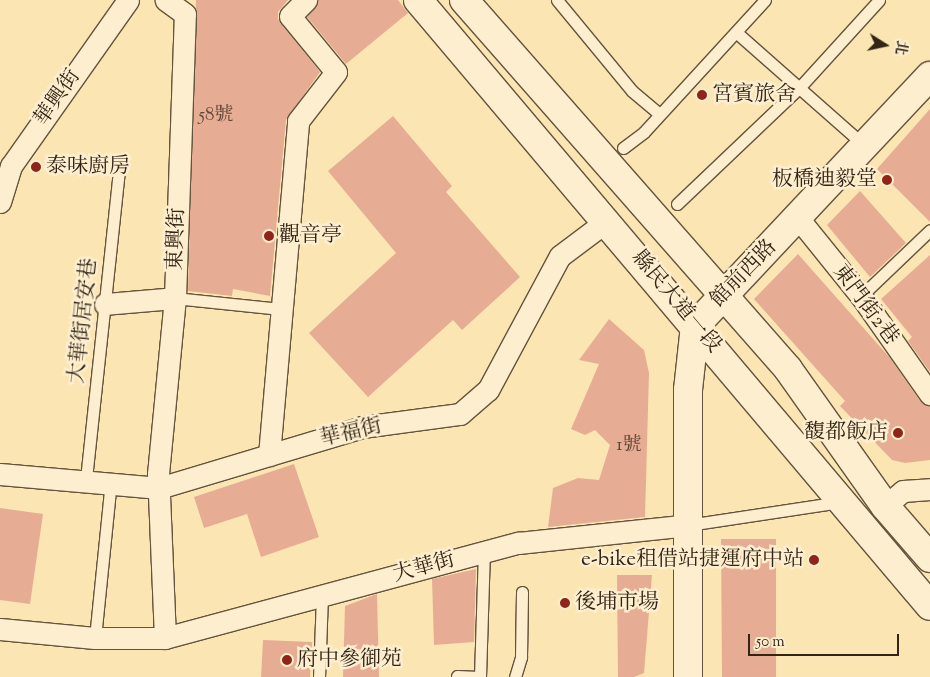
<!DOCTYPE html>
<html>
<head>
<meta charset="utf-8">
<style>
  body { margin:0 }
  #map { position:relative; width:930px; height:677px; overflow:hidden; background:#fbe5b3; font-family:"Sorts Mill Goudy","Noto Serif TC",serif }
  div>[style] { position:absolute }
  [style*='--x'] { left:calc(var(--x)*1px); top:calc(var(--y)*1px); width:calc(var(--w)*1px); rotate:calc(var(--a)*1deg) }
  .building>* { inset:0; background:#e7ad94 }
  .roads { filter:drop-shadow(1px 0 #64543d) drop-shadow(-1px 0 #64543d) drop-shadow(0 1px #64543d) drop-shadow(0 -1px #64543d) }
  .service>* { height:11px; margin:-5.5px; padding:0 5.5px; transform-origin:5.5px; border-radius:5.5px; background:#fceece }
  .minor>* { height:21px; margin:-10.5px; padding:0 10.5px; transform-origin:10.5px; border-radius:10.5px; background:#fceece }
  .secondary>* { height:28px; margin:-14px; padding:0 14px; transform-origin:14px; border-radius:14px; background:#fceece }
  .dots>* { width:14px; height:14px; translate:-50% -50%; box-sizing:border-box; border:2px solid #fceece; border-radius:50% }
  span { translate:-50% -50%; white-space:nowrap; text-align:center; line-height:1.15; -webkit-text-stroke:5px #fceece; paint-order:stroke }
  .number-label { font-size:19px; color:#5f4636 }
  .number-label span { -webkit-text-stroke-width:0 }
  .poi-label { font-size:21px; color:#322416 }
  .left { translate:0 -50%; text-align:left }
  .right { translate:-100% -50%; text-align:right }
  .street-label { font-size:21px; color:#322416 }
  .north { position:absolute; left:860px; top:20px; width:50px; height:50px; -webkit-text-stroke:4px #fceece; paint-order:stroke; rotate:100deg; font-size:14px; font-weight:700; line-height:20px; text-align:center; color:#322416 }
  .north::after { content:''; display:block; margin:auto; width:18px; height:22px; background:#322416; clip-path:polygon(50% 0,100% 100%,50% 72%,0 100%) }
  .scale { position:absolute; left:748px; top:634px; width:151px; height:22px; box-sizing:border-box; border:2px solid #322416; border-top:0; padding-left:6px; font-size:15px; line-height:18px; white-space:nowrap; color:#322416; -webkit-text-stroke:4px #fceece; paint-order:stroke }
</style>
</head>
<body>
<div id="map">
  <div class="building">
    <div style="clip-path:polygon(196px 0,288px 0,278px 12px,278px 19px,320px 72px,286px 120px,270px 296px,233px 289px,232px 296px,188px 291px)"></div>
    <div style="clip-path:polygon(318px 0,398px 0,408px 13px,346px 64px,307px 17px)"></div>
    <div style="clip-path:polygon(930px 109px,930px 222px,877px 169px)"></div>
    <div style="clip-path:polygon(393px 116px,452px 186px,446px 192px,520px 277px,462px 330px,453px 320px,368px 397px,309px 333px,396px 253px,328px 171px)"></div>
    <div style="clip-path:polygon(860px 191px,906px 243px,870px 277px,827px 225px)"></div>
    <div style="clip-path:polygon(798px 254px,890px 358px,920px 401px,930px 406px,930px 460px,905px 463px,892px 460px,840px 406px,845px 401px,754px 299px)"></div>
    <div style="clip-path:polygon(930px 255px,930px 372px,908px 341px,912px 337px,881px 299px)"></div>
    <div style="clip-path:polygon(609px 319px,644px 350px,649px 373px,645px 517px,548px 527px,553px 488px,578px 478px,599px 480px,610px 445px,595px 430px,585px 435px,571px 429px,599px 364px,579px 360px)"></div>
    <div style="clip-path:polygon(294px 464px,319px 537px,261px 557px,247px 514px,204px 528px,194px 497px)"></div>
    <div style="clip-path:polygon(0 508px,43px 514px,30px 604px,0 600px)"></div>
    <div style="clip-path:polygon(721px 539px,776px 539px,776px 677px,722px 677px)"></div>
    <div style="clip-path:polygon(476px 569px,474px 642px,434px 645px,432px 579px)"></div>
    <div style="clip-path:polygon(617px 575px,652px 575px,644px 673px,634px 677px,618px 677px)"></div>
    <div style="clip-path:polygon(377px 594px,379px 677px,343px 677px,345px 606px)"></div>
    <div style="clip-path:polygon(263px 640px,312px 642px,310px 677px,261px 677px)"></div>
  </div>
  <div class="roads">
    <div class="service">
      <div style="--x:557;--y:0;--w:118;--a:50.5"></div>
      <div style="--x:632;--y:91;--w:35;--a:40"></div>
      <div style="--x:737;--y:33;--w:169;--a:41.4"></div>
      <div style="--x:623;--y:148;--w:26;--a:-37"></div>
      <div style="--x:644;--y:132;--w:179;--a:-47.5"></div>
      <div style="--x:677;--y:204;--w:168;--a:-43.6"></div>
      <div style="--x:799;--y:88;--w:119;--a:-47.7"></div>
      <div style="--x:861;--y:296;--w:95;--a:-43.7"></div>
      <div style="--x:175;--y:298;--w:108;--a:5.9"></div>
      <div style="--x:86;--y:479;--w:313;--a:-83.9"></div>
      <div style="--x:688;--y:525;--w:154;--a:-8.6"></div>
      <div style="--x:95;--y:638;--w:158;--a:-84.2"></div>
      <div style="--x:457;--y:676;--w:21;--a:3"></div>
      <div style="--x:319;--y:677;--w:82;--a:-87.9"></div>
      <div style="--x:480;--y:677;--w:125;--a:-88.2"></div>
      <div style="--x:515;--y:677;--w:21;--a:-73"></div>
      <div style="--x:521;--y:657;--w:65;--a:-89.1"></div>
    </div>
    <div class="minor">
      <div style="--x:0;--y:202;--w:38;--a:-73"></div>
      <div style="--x:11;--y:166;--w:203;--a:-54.8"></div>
      <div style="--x:798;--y:218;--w:100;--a:51.1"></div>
      <div style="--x:861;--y:296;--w:120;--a:54.9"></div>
      <div style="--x:105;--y:304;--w:70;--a:-4.9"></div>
      <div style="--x:269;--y:455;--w:335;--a:-85"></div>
      <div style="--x:298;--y:121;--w:62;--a:-52.2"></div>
      <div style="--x:336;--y:72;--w:72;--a:-129.4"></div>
      <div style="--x:290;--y:16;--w:23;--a:-45"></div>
      <div style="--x:0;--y:474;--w:160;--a:5"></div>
      <div style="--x:159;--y:488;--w:212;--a:-16.7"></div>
      <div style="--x:362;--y:427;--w:99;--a:-7.6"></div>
      <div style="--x:460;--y:414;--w:37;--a:-41"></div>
      <div style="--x:488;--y:390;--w:152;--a:-61.8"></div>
      <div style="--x:560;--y:256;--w:45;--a:-36.9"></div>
      <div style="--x:596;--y:229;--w:14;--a:-54"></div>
      <div style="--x:885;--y:506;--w:23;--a:-40"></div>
      <div style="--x:903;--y:491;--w:27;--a:-4"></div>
      <div style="--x:0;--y:629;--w:95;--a:5.4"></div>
      <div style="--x:95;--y:638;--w:70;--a:0"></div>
      <div style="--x:165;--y:638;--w:366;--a:-15.1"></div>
      <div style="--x:518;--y:543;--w:171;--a:-6"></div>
      <div style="--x:165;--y:638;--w:164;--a:-92.4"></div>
      <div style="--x:158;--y:474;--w:177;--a:-84.5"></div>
      <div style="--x:175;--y:298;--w:284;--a:-88"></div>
      <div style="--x:185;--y:14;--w:24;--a:-144"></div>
    </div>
    <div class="secondary">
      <div style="--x:418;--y:0;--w:793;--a:49.81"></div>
      <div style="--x:464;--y:0;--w:491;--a:48.7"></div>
      <div style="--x:788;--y:369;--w:168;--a:54.7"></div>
      <div style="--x:885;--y:506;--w:69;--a:49.1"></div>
      <div style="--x:688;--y:677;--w:287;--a:-90"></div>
      <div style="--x:688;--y:390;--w:64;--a:-83.8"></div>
      <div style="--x:695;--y:326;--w:343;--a:-46.8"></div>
    </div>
  </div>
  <div class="dots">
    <div style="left:702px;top:95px;background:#8f2418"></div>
    <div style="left:36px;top:167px;background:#8f2418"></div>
    <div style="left:887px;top:180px;background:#8f2418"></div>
    <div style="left:269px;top:236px;background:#8f2418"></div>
    <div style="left:898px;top:433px;background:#8f2418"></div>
    <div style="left:814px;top:560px;background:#8f2418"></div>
    <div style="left:565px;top:603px;background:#8f2418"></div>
    <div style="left:287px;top:660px;background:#8f2418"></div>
  </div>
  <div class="number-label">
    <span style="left:216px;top:116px">58號</span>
    <span style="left:629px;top:446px">1號</span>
  </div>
  <div class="poi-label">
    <span class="left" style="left:712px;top:95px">宮賓旅舍</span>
    <span class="left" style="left:46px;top:167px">泰味廚房</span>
    <span class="right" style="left:877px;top:180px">板橋迪毅堂</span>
    <span class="left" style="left:279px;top:236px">觀音亭</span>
    <span class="right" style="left:888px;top:433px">馥都飯店</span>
    <span class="right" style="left:804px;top:560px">e-bike租借站捷運府中站</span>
    <span class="left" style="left:575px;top:603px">後埔市場</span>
    <span class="left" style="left:297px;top:660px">府中參御苑</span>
  </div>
  <div class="street-label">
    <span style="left:58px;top:98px;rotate:-55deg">華興街</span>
    <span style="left:177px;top:239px;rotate:-88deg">東興街</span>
    <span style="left:744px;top:274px;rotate:-46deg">館前西路</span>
    <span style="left:676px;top:302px;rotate:50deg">縣民大道一段</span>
    <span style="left:865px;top:305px;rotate:53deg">東門街2巷</span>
    <span style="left:84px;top:321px;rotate:-84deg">大華街居安巷</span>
    <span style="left:351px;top:433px;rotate:-13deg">華福街</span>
    <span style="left:424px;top:568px;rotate:-15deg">大華街</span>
  </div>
  <div class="north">北</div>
  <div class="scale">50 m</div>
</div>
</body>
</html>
